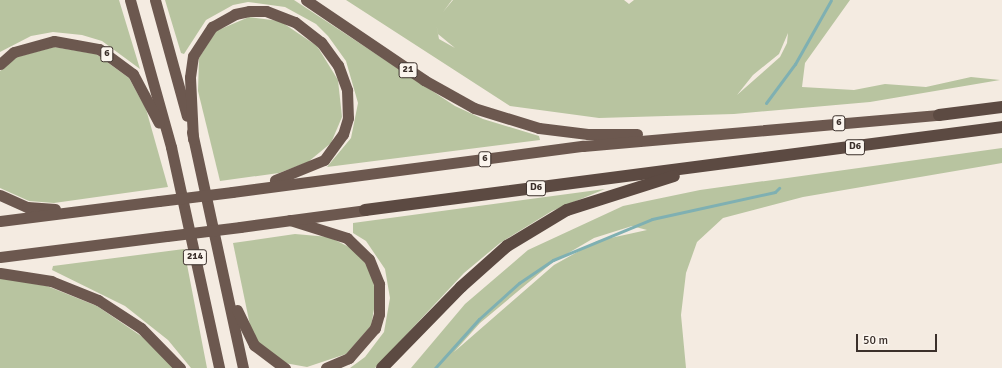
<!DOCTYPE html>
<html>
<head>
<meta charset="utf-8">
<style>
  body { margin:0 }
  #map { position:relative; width:1002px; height:368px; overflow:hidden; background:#f4ebe1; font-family:Signika,sans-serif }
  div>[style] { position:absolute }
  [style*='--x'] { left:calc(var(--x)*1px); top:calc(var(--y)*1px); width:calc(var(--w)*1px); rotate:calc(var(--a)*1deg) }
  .green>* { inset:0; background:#b8c4a0 }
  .stream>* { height:3px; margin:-1.5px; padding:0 1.5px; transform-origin:1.5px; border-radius:1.5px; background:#7fb0b2 }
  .trunk>* { height:11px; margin:-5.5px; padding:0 5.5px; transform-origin:5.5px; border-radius:5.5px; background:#6c584f }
  .motorway>* { height:12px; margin:-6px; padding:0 6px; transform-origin:6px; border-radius:6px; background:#5c4a42 }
  .trunk-bridge>* { height:11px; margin:-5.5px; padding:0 5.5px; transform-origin:5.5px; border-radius:5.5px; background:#6c584f }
  span { translate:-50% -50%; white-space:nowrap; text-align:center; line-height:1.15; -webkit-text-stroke:3px #fbf5ee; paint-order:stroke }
  .shield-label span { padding:1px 3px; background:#fbf5ee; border:1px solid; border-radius:3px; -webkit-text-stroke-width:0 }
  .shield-label { font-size:10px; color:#3b302b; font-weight:700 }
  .scale { position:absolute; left:856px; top:334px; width:81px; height:18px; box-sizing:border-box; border:2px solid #3b302b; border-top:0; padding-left:5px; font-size:12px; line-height:14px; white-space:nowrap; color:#3b302b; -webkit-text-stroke:3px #fbf5ee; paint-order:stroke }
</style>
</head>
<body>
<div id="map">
  <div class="green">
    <div style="clip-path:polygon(0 0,119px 0,140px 69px,102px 41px,82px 35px,53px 32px,31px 36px,0 52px)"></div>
    <div style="clip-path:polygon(165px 0,294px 0,455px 106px,483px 119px,539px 136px,540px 140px,327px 167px,351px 138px,358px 103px,346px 61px,328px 36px,316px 24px,285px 7px,248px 2px,233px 5px,206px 20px,184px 54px,181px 53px)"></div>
    <div style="clip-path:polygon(evenodd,346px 0,452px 0,443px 12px,453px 0,624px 0,629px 4px,634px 0,850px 0,805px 63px,802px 87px,854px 90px,885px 84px,926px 87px,971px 77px,1000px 80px,870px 102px,734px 114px,599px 118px,510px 106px,346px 0,436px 23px,438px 34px,455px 48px,439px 39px,436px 23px,346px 0,788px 33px,787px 43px,780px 57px,737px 95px,753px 75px,779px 54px,788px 33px)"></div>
    <div style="clip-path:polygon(249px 17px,280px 21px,317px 46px,338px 80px,342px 117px,331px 143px,308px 162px,279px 173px,220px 181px,198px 91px,199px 58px,216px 31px)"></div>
    <div style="clip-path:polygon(54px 47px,96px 54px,129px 78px,146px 109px,168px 187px,54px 203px,29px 201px,0 188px,0 71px,17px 57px)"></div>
    <div style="clip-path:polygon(evenodd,1002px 148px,1002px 163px,803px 197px,723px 218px,697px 242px,686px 273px,681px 315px,686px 368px,411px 368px,465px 304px,528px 250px,623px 206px,700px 190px,1002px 148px,632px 226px,647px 230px,597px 241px,554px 265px,454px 352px,480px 323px,553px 262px,594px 238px,632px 226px)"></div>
    <div style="clip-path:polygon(605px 189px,552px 211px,500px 243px,464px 273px,375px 368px,350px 368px,365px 357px,384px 332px,390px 298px,385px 269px,366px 241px,353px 233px,353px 223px)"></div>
    <div style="clip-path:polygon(295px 234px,329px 237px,357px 251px,372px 274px,376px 298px,371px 326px,346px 354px,307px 367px,279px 362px,257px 342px,251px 330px,233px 243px)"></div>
    <div style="clip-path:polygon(184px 249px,207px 368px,191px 368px,168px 340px,125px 306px,52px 270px,53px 266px)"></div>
    <div style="clip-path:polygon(0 278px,47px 286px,97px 306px,144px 338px,174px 368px,0 368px)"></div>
  </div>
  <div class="stream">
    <div style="--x:766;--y:103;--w:49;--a:-53.4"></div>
    <div style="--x:795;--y:64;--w:73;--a:-60.6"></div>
    <div style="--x:435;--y:368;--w:66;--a:-48.1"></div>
    <div style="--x:479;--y:319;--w:54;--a:-42"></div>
    <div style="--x:519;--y:283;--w:41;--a:-34.1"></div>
    <div style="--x:553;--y:260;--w:107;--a:-22.5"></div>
    <div style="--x:652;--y:219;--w:126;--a:-12.4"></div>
    <div style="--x:775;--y:192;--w:6;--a:-45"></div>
  </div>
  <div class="trunk">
    <div style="--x:130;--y:0;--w:153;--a:74.4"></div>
    <div style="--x:171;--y:147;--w:226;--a:77.7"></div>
    <div style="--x:155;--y:0;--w:120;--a:74.6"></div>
    <div style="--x:306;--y:0;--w:143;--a:34.1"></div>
    <div style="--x:424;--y:80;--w:57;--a:29.2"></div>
    <div style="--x:474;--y:108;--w:68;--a:17.1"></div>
    <div style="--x:539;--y:128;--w:49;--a:7"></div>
    <div style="--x:588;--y:134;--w:49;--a:0"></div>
    <div style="--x:0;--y:64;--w:18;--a:-41"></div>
    <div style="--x:14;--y:52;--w:41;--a:-15.4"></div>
    <div style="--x:54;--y:41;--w:46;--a:10.1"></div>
    <div style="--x:99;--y:49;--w:42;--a:36.3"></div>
    <div style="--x:133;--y:74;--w:55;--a:62"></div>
    <div style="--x:192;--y:132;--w:241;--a:77.8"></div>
    <div style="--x:193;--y:139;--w:62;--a:-92.8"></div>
    <div style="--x:190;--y:77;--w:21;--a:-82"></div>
    <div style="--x:193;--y:56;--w:35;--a:-57"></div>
    <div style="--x:212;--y:27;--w:26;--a:-29"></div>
    <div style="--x:235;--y:14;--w:14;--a:-12"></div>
    <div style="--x:249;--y:11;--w:17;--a:0"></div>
    <div style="--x:266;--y:11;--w:31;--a:21"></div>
    <div style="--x:295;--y:22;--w:33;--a:38"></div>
    <div style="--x:321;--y:42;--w:29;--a:54"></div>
    <div style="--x:338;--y:65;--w:27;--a:70"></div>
    <div style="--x:347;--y:90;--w:28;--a:88"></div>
    <div style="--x:348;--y:118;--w:17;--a:107"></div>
    <div style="--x:343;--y:134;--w:32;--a:126"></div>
    <div style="--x:324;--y:160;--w:53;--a:157.8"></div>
    <div style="--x:232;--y:192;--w:354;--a:-7.5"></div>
    <div style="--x:583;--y:146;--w:357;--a:-5"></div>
    <div style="--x:0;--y:195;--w:30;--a:24"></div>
    <div style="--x:27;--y:207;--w:28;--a:4"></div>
    <div style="--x:290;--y:220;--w:60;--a:17.5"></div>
    <div style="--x:347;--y:238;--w:30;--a:44"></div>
    <div style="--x:369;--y:259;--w:27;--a:68"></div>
    <div style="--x:379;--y:284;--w:30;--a:90"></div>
    <div style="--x:379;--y:314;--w:15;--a:106"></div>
    <div style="--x:375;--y:328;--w:40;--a:131"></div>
    <div style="--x:349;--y:358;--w:25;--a:157"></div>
    <div style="--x:0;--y:221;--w:160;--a:-7.2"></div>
    <div style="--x:240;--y:227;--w:126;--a:-7.7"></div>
    <div style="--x:0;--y:257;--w:168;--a:-7.2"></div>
    <div style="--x:0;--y:273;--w:52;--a:8.9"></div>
    <div style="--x:51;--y:281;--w:51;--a:22"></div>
    <div style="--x:98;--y:300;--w:51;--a:33.1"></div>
    <div style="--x:141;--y:328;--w:56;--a:45.7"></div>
    <div style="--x:237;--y:310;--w:39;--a:64"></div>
    <div style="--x:254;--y:345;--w:39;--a:37"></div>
  </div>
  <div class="motorway">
    <div style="--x:939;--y:115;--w:64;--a:-7.2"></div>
    <div style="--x:365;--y:210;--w:642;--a:-7.42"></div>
    <div style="--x:382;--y:368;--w:113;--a:-45.7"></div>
    <div style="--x:461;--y:287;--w:62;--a:-41.7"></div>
    <div style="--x:507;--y:246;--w:70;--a:-31"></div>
    <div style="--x:567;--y:210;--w:112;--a:-17.6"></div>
  </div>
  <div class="trunk-bridge">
    <div style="--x:159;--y:201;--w:74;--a:-7"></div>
    <div style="--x:167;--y:236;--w:74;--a:-7"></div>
  </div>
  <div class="shield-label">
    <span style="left:107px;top:54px">6</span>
    <span style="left:408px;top:70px">21</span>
    <span style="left:839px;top:123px">6</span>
    <span style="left:855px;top:147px">D6</span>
    <span style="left:485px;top:159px">6</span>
    <span style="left:536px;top:188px">D6</span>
    <span style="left:195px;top:257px">214</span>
  </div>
  <div class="scale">50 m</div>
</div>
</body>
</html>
